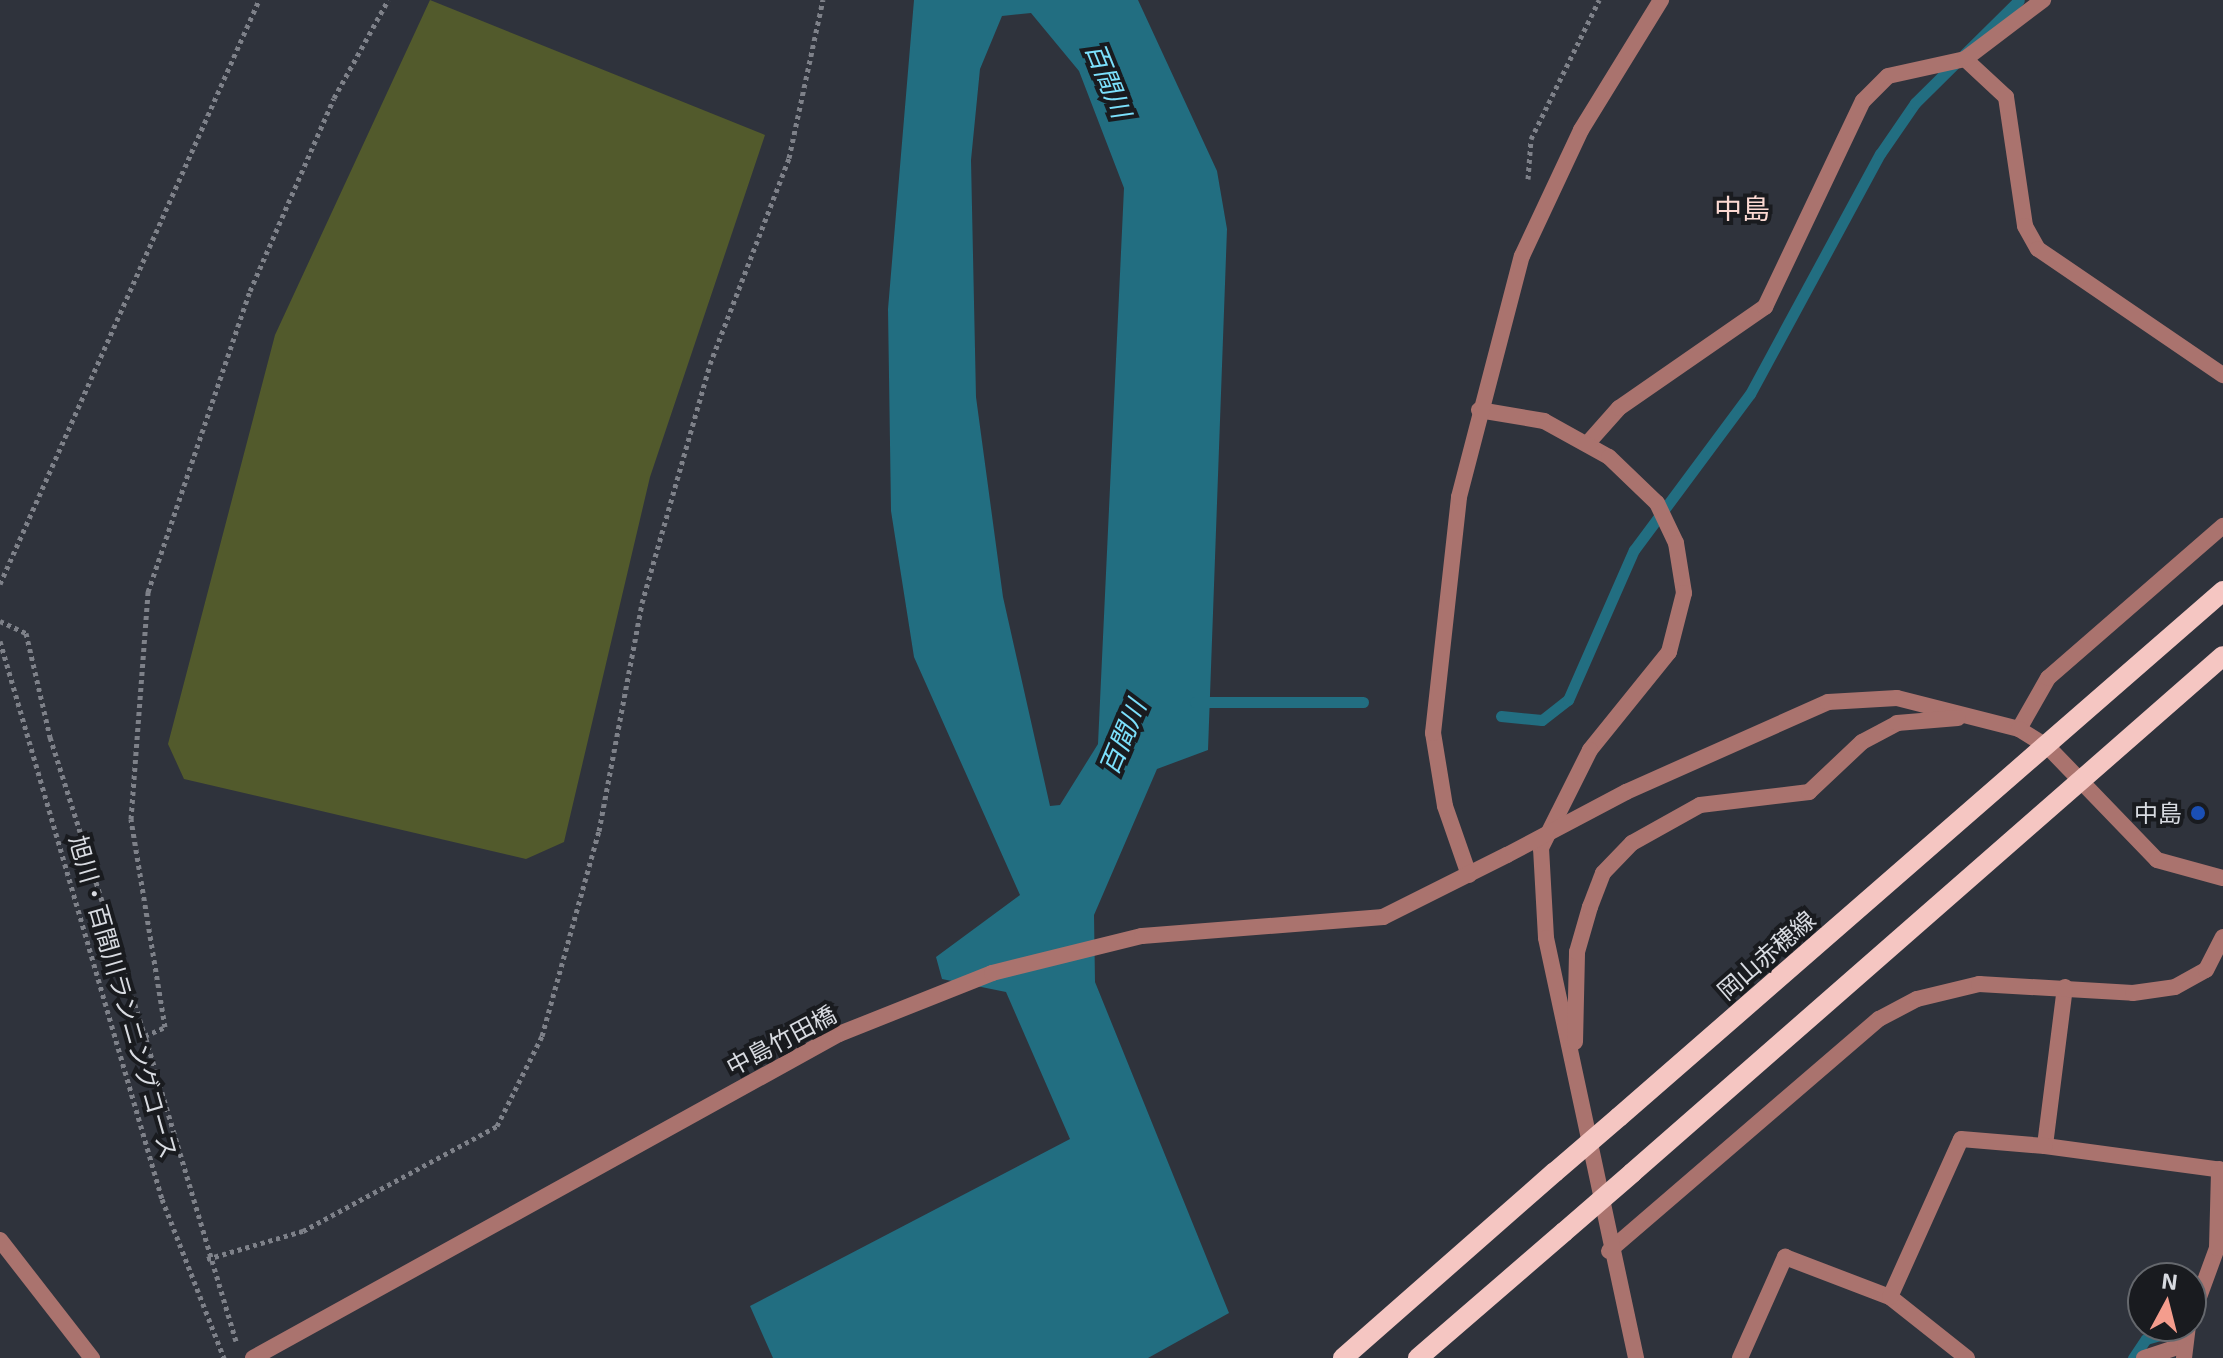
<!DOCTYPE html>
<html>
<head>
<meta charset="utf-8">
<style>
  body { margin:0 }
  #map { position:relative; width:2223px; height:1358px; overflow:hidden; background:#2f333c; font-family:"Exo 2","Noto Sans JP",sans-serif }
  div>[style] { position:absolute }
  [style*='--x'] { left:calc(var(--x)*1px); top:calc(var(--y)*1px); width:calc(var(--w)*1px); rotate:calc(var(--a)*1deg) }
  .green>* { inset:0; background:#525a2c }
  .water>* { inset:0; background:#226e81 }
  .stream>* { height:11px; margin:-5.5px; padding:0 5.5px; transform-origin:5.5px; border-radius:5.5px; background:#226e81 }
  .path>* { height:5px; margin-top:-2.5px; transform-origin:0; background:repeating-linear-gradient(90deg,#7e8189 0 4px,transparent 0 8px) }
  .minor>* { height:16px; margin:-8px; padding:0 8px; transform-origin:8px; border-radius:8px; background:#aa736e }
  .tertiary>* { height:16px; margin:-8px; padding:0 8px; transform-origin:8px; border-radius:8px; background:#aa736e }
  .primary>* { height:20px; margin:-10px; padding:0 10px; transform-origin:10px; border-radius:10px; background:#f5c6c2 }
  .tertiary-bridge>* { height:16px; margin:-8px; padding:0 8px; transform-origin:8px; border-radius:8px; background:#aa736e }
  .primary-bridge>* { height:20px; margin:-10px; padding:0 10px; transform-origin:10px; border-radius:10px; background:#f5c6c2 }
  .dots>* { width:22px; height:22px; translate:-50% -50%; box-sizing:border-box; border:4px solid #191b1f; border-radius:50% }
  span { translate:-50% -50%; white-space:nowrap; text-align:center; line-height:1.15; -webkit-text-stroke:8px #191b1f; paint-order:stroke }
  .poi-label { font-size:24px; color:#d8dbe1 }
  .right { translate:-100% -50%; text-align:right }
  .street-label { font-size:24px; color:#d8dbe1 }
  .water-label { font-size:26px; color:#7ce1fd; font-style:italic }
  .quarter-label { font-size:28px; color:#fcd9d2 }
  .north { position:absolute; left:2127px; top:1262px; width:80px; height:80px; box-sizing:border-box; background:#191b1f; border:2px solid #65686d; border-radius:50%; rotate:7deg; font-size:22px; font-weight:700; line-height:32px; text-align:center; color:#d8dbe1 }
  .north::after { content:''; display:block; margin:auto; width:28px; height:36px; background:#f49d8d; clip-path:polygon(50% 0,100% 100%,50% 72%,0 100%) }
</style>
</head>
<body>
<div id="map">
  <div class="green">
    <div style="clip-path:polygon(430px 0,765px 135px,650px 477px,564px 842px,526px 859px,184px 779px,168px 744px,275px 335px)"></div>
  </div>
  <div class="water">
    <div style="clip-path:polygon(evenodd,914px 0,1138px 0,1217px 171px,1227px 229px,1208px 750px,1157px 769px,1094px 915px,1095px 982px,1229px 1313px,1148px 1358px,773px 1358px,750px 1306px,1070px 1139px,1006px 992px,942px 979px,936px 957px,1020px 895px,914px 657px,891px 511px,888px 309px,914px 0,1031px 13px,1079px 71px,1124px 188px,1098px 744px,1060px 805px,1050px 806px,1003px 597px,976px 397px,971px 160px,980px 69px,1002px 16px,1031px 13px)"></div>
  </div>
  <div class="stream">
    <div style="--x:1195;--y:702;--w:168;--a:0"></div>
    <div style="--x:1501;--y:716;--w:41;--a:5.6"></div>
    <div style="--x:1542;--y:720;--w:33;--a:-38"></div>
    <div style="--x:1568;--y:700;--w:164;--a:-66.3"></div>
    <div style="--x:1634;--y:550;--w:194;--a:-53.4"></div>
    <div style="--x:1750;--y:394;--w:273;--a:-61.6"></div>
    <div style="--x:1880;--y:154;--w:62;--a:-55.5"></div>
    <div style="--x:1915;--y:103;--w:146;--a:-44.7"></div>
    <div style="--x:2133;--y:1358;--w:23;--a:-56"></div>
    <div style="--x:2146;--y:1339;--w:29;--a:-16"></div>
  </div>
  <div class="path">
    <div style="--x:1528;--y:179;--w:40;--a:-85.7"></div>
    <div style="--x:1531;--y:139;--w:155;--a:-63.9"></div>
    <div style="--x:0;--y:584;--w:639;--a:-66.08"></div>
    <div style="--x:0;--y:621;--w:29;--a:25"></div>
    <div style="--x:26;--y:633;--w:107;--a:77"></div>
    <div style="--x:50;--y:737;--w:314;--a:72.4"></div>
    <div style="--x:0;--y:641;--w:581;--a:73.81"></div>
    <div style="--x:162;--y:1199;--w:171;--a:68.7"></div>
    <div style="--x:207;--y:1259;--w:100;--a:-16.3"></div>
    <div style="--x:303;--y:1231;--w:221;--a:-28.4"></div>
    <div style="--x:497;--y:1126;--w:101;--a:-63.4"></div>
    <div style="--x:542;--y:1036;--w:213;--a:-74.5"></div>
    <div style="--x:599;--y:831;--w:232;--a:-79.3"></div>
    <div style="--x:642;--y:603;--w:248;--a:-74.1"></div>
    <div style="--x:710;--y:364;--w:221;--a:-69"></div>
    <div style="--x:789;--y:158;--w:162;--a:-77.9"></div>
    <div style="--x:236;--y:1341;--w:318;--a:-106.6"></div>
    <div style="--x:145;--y:1036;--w:22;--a:-24"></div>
    <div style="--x:165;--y:1027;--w:211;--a:-99.3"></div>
    <div style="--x:131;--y:819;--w:228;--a:-85.7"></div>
    <div style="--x:148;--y:592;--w:318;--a:-71.3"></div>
    <div style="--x:250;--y:291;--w:210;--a:-66.5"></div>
    <div style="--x:334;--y:98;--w:112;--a:-61.1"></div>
  </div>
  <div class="minor">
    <div style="--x:1965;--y:59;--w:56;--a:42.8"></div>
    <div style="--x:2006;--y:97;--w:130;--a:81.6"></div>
    <div style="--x:2025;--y:226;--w:26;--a:61"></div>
    <div style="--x:2038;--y:249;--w:224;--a:34.3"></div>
    <div style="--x:1587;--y:444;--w:48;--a:-48.4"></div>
    <div style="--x:1619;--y:408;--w:178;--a:-34.7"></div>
    <div style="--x:1765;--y:307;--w:228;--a:-64.6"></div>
    <div style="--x:1863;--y:101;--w:35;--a:-45"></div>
    <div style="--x:1888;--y:76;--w:79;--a:-12.4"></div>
    <div style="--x:1965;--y:59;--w:98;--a:-37.1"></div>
    <div style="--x:2019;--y:729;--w:59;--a:-60.4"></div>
    <div style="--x:2048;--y:678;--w:232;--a:-41"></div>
    <div style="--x:2065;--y:987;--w:160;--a:97.2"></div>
    <div style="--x:2045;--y:1146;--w:180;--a:7.7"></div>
    <div style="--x:1609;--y:1251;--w:356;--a:-40.7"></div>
    <div style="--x:1879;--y:1019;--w:43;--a:-27.8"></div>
    <div style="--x:1917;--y:999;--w:64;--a:-13.6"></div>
    <div style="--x:1979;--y:984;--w:154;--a:3.3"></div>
    <div style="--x:2133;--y:993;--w:42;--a:-8.1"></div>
    <div style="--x:2175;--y:987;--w:35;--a:-29"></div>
    <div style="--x:2206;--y:970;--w:37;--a:-63"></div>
    <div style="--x:2191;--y:1319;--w:76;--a:-69.9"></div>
    <div style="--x:2217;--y:1248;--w:79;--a:-88.5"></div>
    <div style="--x:1740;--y:1358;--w:111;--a:-66"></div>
    <div style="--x:1785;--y:1257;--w:112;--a:20.9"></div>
    <div style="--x:1967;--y:1358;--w:98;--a:-141.6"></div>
    <div style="--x:1890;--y:1297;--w:173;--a:-65.8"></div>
    <div style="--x:1961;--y:1139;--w:84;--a:4.8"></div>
    <div style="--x:2144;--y:1358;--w:39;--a:-18"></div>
    <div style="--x:2184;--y:1358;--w:32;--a:-83"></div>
  </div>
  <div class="tertiary">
    <div style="--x:1479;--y:410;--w:66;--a:9.6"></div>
    <div style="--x:1544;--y:421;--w:74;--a:29"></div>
    <div style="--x:1609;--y:457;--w:66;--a:43.8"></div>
    <div style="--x:1657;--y:503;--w:44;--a:64.6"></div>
    <div style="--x:1676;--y:543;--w:51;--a:80.9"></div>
    <div style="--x:1684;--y:593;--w:61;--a:104.3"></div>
    <div style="--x:1669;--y:652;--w:126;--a:128.9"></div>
    <div style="--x:1590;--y:750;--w:110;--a:116.6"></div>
    <div style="--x:1541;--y:848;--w:90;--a:86.8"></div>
    <div style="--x:1546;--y:938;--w:430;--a:77.9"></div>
    <div style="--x:1626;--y:792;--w:221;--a:-24"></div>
    <div style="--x:1828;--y:702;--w:69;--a:-3.3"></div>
    <div style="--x:1897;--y:698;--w:126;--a:14.3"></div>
    <div style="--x:2019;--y:729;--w:34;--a:32"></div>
    <div style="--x:2048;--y:747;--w:157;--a:46"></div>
    <div style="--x:2157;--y:860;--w:68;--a:15.3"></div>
    <div style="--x:1469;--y:875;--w:73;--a:-109.2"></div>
    <div style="--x:1445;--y:806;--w:74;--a:-99.3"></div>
    <div style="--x:1433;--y:733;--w:237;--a:-83.7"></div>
    <div style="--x:1459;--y:497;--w:249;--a:-75.4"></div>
    <div style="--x:1522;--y:256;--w:139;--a:-64.9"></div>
    <div style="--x:1581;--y:130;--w:153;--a:-58.4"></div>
    <div style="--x:1575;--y:1042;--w:90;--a:-88.7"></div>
    <div style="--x:1577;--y:952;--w:47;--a:-73.9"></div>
    <div style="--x:1590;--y:907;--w:36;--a:-69"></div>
    <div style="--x:1603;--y:873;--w:42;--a:-46"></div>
    <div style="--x:1632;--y:843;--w:78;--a:-29.2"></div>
    <div style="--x:1700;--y:805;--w:110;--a:-6.8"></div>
    <div style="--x:1809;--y:792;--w:73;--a:-43.3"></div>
    <div style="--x:1862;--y:742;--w:40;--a:-28"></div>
    <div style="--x:1897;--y:723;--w:61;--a:-4.7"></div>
    <div style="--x:0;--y:1240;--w:150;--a:52.1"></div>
    <div style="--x:253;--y:1358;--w:670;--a:-28.94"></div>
    <div style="--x:839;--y:1034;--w:165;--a:-21.7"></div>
    <div style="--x:992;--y:973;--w:154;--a:-13.9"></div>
    <div style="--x:1142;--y:936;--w:242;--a:-4.5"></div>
    <div style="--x:1383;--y:917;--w:139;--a:-26.6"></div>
  </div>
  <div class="primary">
    <div style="--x:1619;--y:1117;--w:801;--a:-41.05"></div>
    <div style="--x:1632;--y:1173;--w:785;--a:-41.18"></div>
    <div style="--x:1343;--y:1358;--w:282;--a:-41.3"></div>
    <div style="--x:1418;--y:1358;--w:193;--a:-40.8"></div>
  </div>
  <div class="tertiary-bridge">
    <div style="--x:1507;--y:855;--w:135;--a:-27.9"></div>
  </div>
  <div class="primary-bridge">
    <div style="--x:1555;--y:1172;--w:84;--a:-40.7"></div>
    <div style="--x:1564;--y:1232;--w:90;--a:-40.9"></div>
  </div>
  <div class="dots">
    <div style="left:2198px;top:813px;background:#1a4fb4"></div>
  </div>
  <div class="poi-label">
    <span class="right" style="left:2182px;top:813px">中島</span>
  </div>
  <div class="street-label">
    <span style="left:1766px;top:955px;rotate:-41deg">岡山赤穂線</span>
    <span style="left:124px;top:997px;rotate:74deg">旭川・百間川ランニングコース</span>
    <span style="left:781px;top:1040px;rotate:-28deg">中島竹田橋</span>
  </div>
  <div class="water-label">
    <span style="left:1109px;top:80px;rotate:68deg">百間川</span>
    <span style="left:1122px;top:737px;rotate:-67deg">百間川</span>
  </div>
  <div class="quarter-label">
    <span style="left:1742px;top:208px">中島</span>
  </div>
  <div class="north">N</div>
</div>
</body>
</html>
